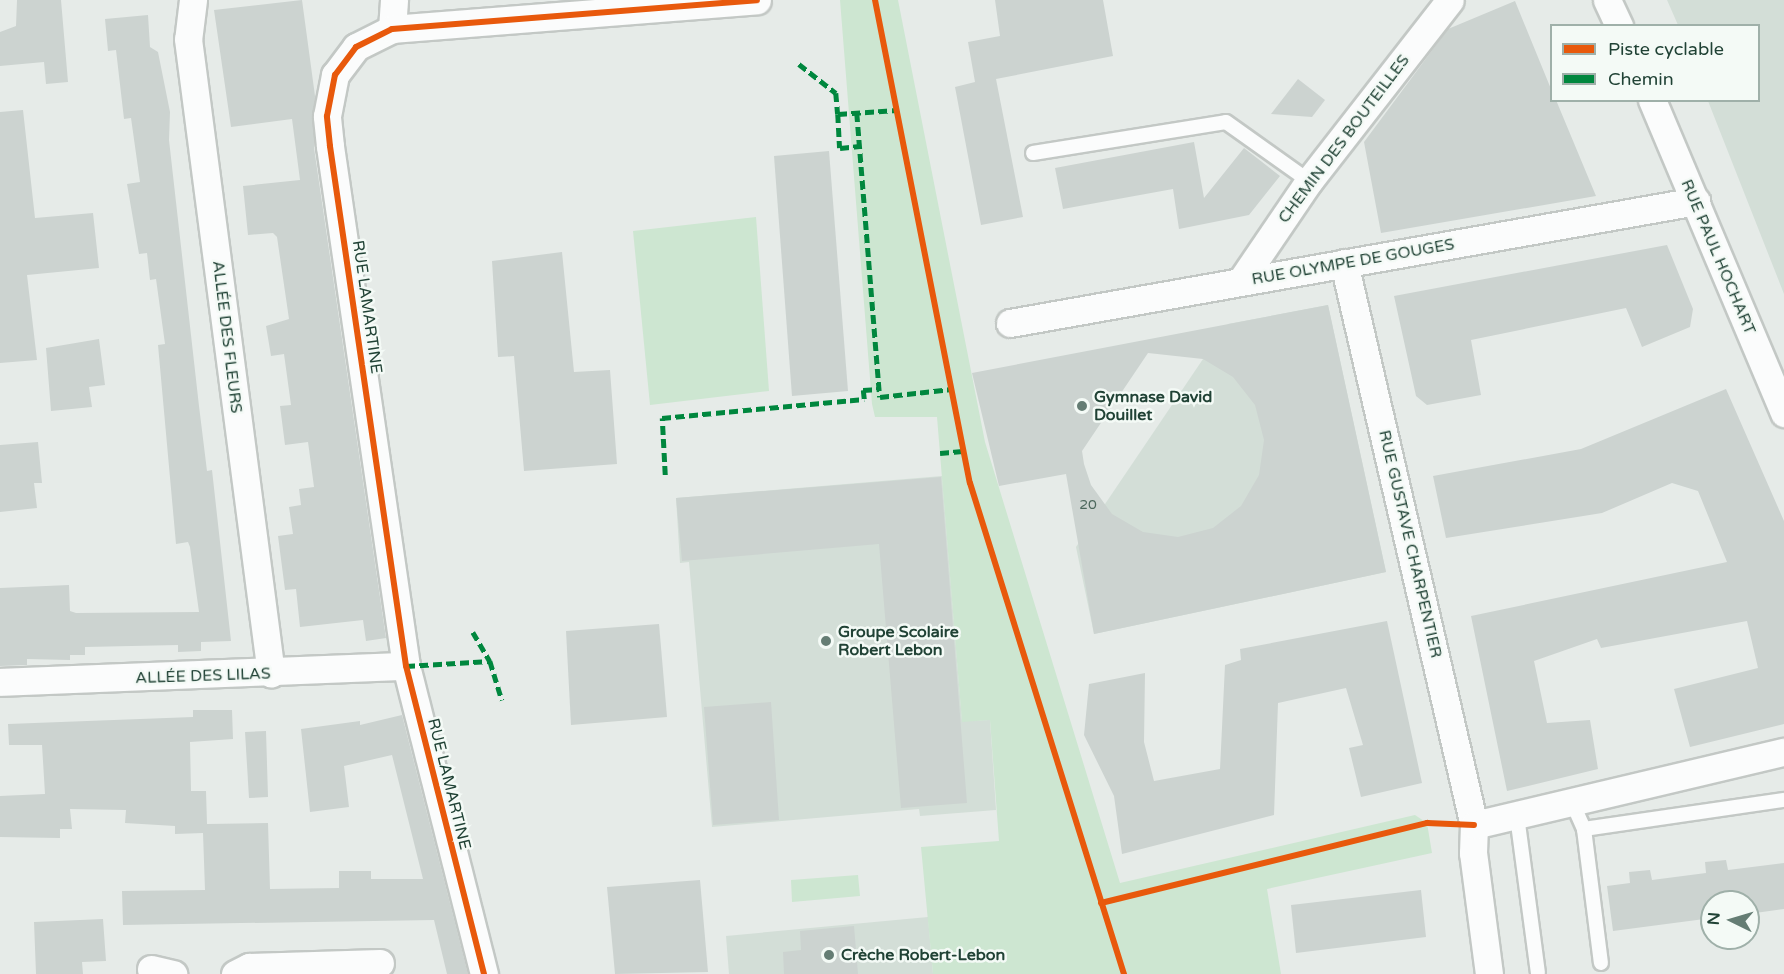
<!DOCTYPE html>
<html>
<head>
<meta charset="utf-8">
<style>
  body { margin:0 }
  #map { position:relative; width:1784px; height:974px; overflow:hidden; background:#e6ebe8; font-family:"Varela Round",sans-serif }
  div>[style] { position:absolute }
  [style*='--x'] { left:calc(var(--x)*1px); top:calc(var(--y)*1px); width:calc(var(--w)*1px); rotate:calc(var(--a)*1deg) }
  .built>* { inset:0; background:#d3ded7 }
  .green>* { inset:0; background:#cde6d1 }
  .building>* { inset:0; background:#ccd3d0 }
  .roads { filter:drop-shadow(2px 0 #c3c8c5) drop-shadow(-2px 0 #c3c8c5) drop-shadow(0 2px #c3c8c5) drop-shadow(0 -2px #c3c8c5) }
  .service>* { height:14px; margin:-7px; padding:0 7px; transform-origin:7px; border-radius:7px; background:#fbfcfc }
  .minor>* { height:27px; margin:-13.5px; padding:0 13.5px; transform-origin:13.5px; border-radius:13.5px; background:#fbfcfc }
  .quiet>* { height:4.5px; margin-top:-2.25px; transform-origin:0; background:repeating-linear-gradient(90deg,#00873e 0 9px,transparent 0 13.5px) }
  .cycleway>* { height:6px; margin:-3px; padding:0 3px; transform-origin:3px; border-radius:3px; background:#e8590c }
  .dots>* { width:16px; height:16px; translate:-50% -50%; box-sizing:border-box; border:3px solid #f4faf6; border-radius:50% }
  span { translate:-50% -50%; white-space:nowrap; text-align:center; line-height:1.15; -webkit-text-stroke:5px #f4faf6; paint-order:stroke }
  .number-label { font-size:14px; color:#4c675c }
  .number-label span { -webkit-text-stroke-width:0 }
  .street-label { font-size:16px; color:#204235 }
  .poi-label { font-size:16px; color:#204235; font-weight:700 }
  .left { translate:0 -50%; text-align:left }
  .legend { position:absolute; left:1550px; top:24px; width:210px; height:78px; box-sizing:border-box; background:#f4faf6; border:2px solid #9fb0a9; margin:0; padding:8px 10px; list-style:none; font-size:18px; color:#204235 }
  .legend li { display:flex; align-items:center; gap:12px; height:30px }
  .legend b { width:30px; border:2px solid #9fb0a9 }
  .north { position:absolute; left:1700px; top:890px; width:60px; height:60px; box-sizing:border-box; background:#f4faf6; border:2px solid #9fb0a9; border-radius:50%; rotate:275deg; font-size:16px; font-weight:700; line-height:24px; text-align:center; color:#204235 }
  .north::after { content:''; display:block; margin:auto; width:21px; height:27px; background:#657d74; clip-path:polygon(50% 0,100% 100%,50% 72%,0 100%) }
</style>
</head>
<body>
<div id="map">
  <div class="built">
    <div style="clip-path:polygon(1667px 0,1784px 0,1784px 294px,1708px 101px,1758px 100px,1758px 26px,1678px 25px)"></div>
    <div style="clip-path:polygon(1328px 305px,1386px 572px,1094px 634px,1076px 547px,1203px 359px,1228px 324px)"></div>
    <div style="clip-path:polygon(942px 476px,962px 721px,990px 720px,996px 810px,920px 816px,919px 809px,712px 827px,689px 562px,680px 563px,676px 498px)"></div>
    <div style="clip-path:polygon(928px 917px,933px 974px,729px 974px,726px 936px)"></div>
  </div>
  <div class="green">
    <div style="clip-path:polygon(840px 0,898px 0,985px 442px,1120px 883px,1415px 815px,1427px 823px,1432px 853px,1267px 889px,1281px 974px,933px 974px,921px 847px,999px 841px,990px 720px,962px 722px,937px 417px,875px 417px,872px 404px)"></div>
    <div style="clip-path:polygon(756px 217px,769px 391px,650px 405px,633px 231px)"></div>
    <div style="clip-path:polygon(858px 875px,860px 896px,792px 902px,791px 880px)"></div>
  </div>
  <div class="building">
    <div style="clip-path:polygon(17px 0,61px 0,68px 82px,46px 84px,44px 62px,0 66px,0 32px,16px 26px)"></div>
    <div style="clip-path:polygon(302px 0,315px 96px,314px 148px,386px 638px,366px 641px,363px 620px,300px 627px,296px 589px,285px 590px,278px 536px,293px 534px,289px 507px,301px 505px,299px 489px,314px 487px,308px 442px,285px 445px,280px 406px,291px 405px,284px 354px,271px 356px,266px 326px,289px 319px,277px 237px,273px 233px,248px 235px,243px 186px,300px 180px,292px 119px,231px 127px,214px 10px)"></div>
    <div style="clip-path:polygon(995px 0,1103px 0,1113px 56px,996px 79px,1023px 217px,981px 225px,955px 87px,975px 82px,968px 42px,1000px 36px)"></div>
    <div style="clip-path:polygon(1515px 1px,1551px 89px,1551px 100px,1556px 100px,1596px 196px,1381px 233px,1364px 142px,1448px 29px)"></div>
    <div style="clip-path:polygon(148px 15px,150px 47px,158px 52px,170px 112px,169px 140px,199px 406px,207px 471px,212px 470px,231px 641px,201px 642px,201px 651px,178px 652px,178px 645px,85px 647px,85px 655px,70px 655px,70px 660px,27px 659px,27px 665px,0 666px,0 588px,69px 585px,70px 611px,76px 613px,199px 612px,190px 547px,188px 542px,176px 544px,158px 345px,165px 344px,156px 279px,150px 280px,147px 253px,139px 254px,127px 184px,140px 182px,131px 118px,124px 119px,116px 50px,108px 51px,105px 19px)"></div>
    <div style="clip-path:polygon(1298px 79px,1325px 100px,1312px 117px,1271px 114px)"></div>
    <div style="clip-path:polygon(23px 110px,35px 218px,93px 213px,99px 268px,27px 275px,37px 360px,0 363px,0 112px)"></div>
    <div style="clip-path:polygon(1194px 142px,1204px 198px,1244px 148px,1280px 176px,1249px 215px,1179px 229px,1173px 189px,1063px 209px,1055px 168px)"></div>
    <div style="clip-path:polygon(829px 151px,848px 391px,792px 396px,774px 156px)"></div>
    <div style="clip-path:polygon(1667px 245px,1693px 309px,1690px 327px,1642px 347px,1626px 308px,1471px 340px,1481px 395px,1427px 405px,1416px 396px,1394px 296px)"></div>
    <div style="clip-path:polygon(562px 252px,574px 372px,610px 370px,617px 464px,524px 471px,514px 356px,498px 357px,492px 261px)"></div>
    <div style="clip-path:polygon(evenodd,1328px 305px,1386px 572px,1094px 634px,1066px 474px,999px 486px,972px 373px,1328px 305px,1148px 353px,1203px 359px,1233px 377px,1255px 405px,1264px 440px,1259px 475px,1241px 506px,1213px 528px,1178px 537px,1143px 532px,1112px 514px,1091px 485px,1084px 464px,1082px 451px,1148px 353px)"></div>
    <div style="clip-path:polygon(99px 339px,105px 385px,89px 387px,92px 407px,51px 411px,46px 348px)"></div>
    <div style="clip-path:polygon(1726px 389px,1784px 521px,1784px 724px,1690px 747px,1674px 689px,1758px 668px,1747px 621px,1601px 648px,1597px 639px,1534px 661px,1547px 723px,1590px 720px,1598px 769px,1507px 791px,1471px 616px,1727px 562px,1698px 491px,1672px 483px,1602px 513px,1446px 538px,1433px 476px,1581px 449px)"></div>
    <div style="clip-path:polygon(38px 442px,42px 483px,34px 483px,37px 508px,0 512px,0 445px)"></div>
    <div style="clip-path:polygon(941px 477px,967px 803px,901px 808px,879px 544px,682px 561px,676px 498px)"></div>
    <div style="clip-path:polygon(1387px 621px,1422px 783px,1361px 797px,1349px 748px,1363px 745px,1346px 688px,1278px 703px,1274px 815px,1122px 854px,1114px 796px,1084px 735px,1089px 684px,1145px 673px,1144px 742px,1154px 781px,1220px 769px,1225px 665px,1241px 660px,1240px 649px)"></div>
    <div style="clip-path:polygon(659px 624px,667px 717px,571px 725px,566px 631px)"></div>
    <div style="clip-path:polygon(771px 702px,779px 820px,713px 825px,704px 707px)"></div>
    <div style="clip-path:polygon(193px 710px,232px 710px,233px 739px,190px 742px,191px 791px,206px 791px,207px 824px,268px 823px,270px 889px,339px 888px,339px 871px,371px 871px,371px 879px,423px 879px,392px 755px,344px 766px,349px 807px,310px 812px,301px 729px,360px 721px,360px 725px,402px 715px,468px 974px,447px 974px,434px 920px,123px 925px,122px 891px,205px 890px,203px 833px,175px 834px,175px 826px,125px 823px,126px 810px,70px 809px,72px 829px,60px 829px,60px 838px,0 837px,0 796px,45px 794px,42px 745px,9px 745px,8px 724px,193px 717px)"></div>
    <div style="clip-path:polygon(266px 731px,268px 797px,249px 798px,245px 732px)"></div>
    <div style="clip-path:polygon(1726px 860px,1728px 870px,1784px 863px,1784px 909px,1748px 914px,1748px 902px,1712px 902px,1712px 918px,1613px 931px,1607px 886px,1630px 883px,1629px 872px,1650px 870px,1652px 880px,1706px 873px,1705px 862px)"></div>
    <div style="clip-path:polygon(700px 880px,708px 972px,615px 974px,607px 887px)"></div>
    <div style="clip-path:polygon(1421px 890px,1426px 937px,1296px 953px,1291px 905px)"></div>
    <div style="clip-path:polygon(103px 919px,106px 961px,82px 962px,83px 974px,36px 974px,34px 922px)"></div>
    <div style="clip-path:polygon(854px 926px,858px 974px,784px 974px,783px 952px,801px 950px,800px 931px)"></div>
  </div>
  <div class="roads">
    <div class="service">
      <div style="--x:1033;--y:153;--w:195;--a:-9.1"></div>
      <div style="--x:1226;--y:122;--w:102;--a:35.4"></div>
      <div style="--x:1572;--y:802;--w:30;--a:66"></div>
      <div style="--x:1584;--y:829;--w:135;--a:82.8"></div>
      <div style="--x:1517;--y:816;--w:158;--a:82.4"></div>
      <div style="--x:1584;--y:829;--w:202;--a:-8.3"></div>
    </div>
    <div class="minor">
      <div style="--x:193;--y:0;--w:39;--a:97"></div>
      <div style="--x:188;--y:39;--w:640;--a:82.55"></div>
      <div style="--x:1607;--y:0;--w:29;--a:65"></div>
      <div style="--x:392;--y:29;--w:29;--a:-86"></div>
      <div style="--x:1652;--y:100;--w:340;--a:67.1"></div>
      <div style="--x:1344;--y:263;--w:577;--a:76.98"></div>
      <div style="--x:1241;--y:281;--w:121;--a:-55.8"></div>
      <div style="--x:1309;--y:181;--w:229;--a:-52.1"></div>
      <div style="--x:1010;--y:323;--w:697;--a:-10.08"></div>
      <div style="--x:0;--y:682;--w:406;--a:-2.3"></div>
      <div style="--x:151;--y:969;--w:23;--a:13"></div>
      <div style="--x:235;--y:974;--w:16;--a:-27"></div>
      <div style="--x:249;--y:967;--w:131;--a:-1.7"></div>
      <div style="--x:484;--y:974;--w:318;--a:-104.2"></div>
      <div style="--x:406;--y:666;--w:526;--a:-98.32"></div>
      <div style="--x:330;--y:146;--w:30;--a:-96"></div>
      <div style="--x:327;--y:116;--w:42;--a:-79"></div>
      <div style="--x:335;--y:75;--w:35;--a:-53"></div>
      <div style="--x:356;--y:47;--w:40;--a:-26.6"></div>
      <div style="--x:392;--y:29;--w:366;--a:-4.5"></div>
      <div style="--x:1489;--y:974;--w:122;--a:-97.5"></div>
      <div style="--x:1473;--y:853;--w:28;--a:-88"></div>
      <div style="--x:1474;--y:825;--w:318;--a:-13.3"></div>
    </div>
  </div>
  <div class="quiet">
    <div style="--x:799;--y:64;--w:47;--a:38.1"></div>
    <div style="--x:836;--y:93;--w:21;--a:85"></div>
    <div style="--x:838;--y:114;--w:59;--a:-3.9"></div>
    <div style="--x:857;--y:113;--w:285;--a:85.4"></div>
    <div style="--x:880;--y:397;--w:72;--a:-6.3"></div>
    <div style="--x:838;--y:114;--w:34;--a:87"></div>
    <div style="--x:840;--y:148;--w:20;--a:-6"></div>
    <div style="--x:940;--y:453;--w:23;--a:-5"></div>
    <div style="--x:665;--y:475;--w:57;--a:-93"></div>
    <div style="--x:662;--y:418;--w:203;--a:-5.4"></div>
    <div style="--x:864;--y:399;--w:9;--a:-96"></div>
    <div style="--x:863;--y:390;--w:16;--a:-4"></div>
    <div style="--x:473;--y:632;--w:34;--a:60"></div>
    <div style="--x:490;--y:661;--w:41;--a:72.9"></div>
    <div style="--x:406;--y:666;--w:84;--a:-3.4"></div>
  </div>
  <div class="cycleway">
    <div style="--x:875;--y:0;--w:492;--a:78.9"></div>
    <div style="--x:970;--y:483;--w:515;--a:72.59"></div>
    <div style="--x:1101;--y:903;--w:336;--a:-13.8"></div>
    <div style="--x:1427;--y:823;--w:47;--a:2.4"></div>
    <div style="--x:484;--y:974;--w:318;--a:-104.2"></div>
    <div style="--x:406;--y:666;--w:526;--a:-98.32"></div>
    <div style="--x:330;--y:146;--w:30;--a:-96"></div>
    <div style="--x:327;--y:116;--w:42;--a:-79"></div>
    <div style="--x:335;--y:75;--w:35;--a:-53"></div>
    <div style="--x:356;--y:47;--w:40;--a:-26.6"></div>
    <div style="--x:392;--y:29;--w:366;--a:-4.5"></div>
  </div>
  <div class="dots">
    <div style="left:1082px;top:406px;background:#657d74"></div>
    <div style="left:826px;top:641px;background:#657d74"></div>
    <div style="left:829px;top:955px;background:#657d74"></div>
  </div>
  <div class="number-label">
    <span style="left:1088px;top:505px">20</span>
  </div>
  <div class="street-label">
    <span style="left:1344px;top:139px;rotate:-53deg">CHEMIN DES BOUTEILLES</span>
    <span style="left:1718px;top:257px;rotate:67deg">RUE PAUL HOCHART</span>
    <span style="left:1353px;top:262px;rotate:-10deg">RUE OLYMPE DE GOUGES</span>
    <span style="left:367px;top:307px;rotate:82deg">RUE LAMARTINE</span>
    <span style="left:227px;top:337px;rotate:83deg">ALLÉE DES FLEURS</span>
    <span style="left:1410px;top:544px;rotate:77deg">RUE GUSTAVE CHARPENTIER</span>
    <span style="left:203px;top:676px;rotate:-2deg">ALLÉE DES LILAS</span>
    <span style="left:449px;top:784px;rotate:76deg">RUE LAMARTINE</span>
  </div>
  <div class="poi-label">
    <span class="left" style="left:1094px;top:406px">Gymnase David<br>Douillet</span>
    <span class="left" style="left:838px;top:641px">Groupe Scolaire<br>Robert Lebon</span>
    <span class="left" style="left:841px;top:955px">Crèche Robert-Lebon</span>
  </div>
  <ul class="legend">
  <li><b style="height:8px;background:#e8590c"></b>Piste cyclable</li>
  <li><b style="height:8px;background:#00873e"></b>Chemin</li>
  </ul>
  <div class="north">N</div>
</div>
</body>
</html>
